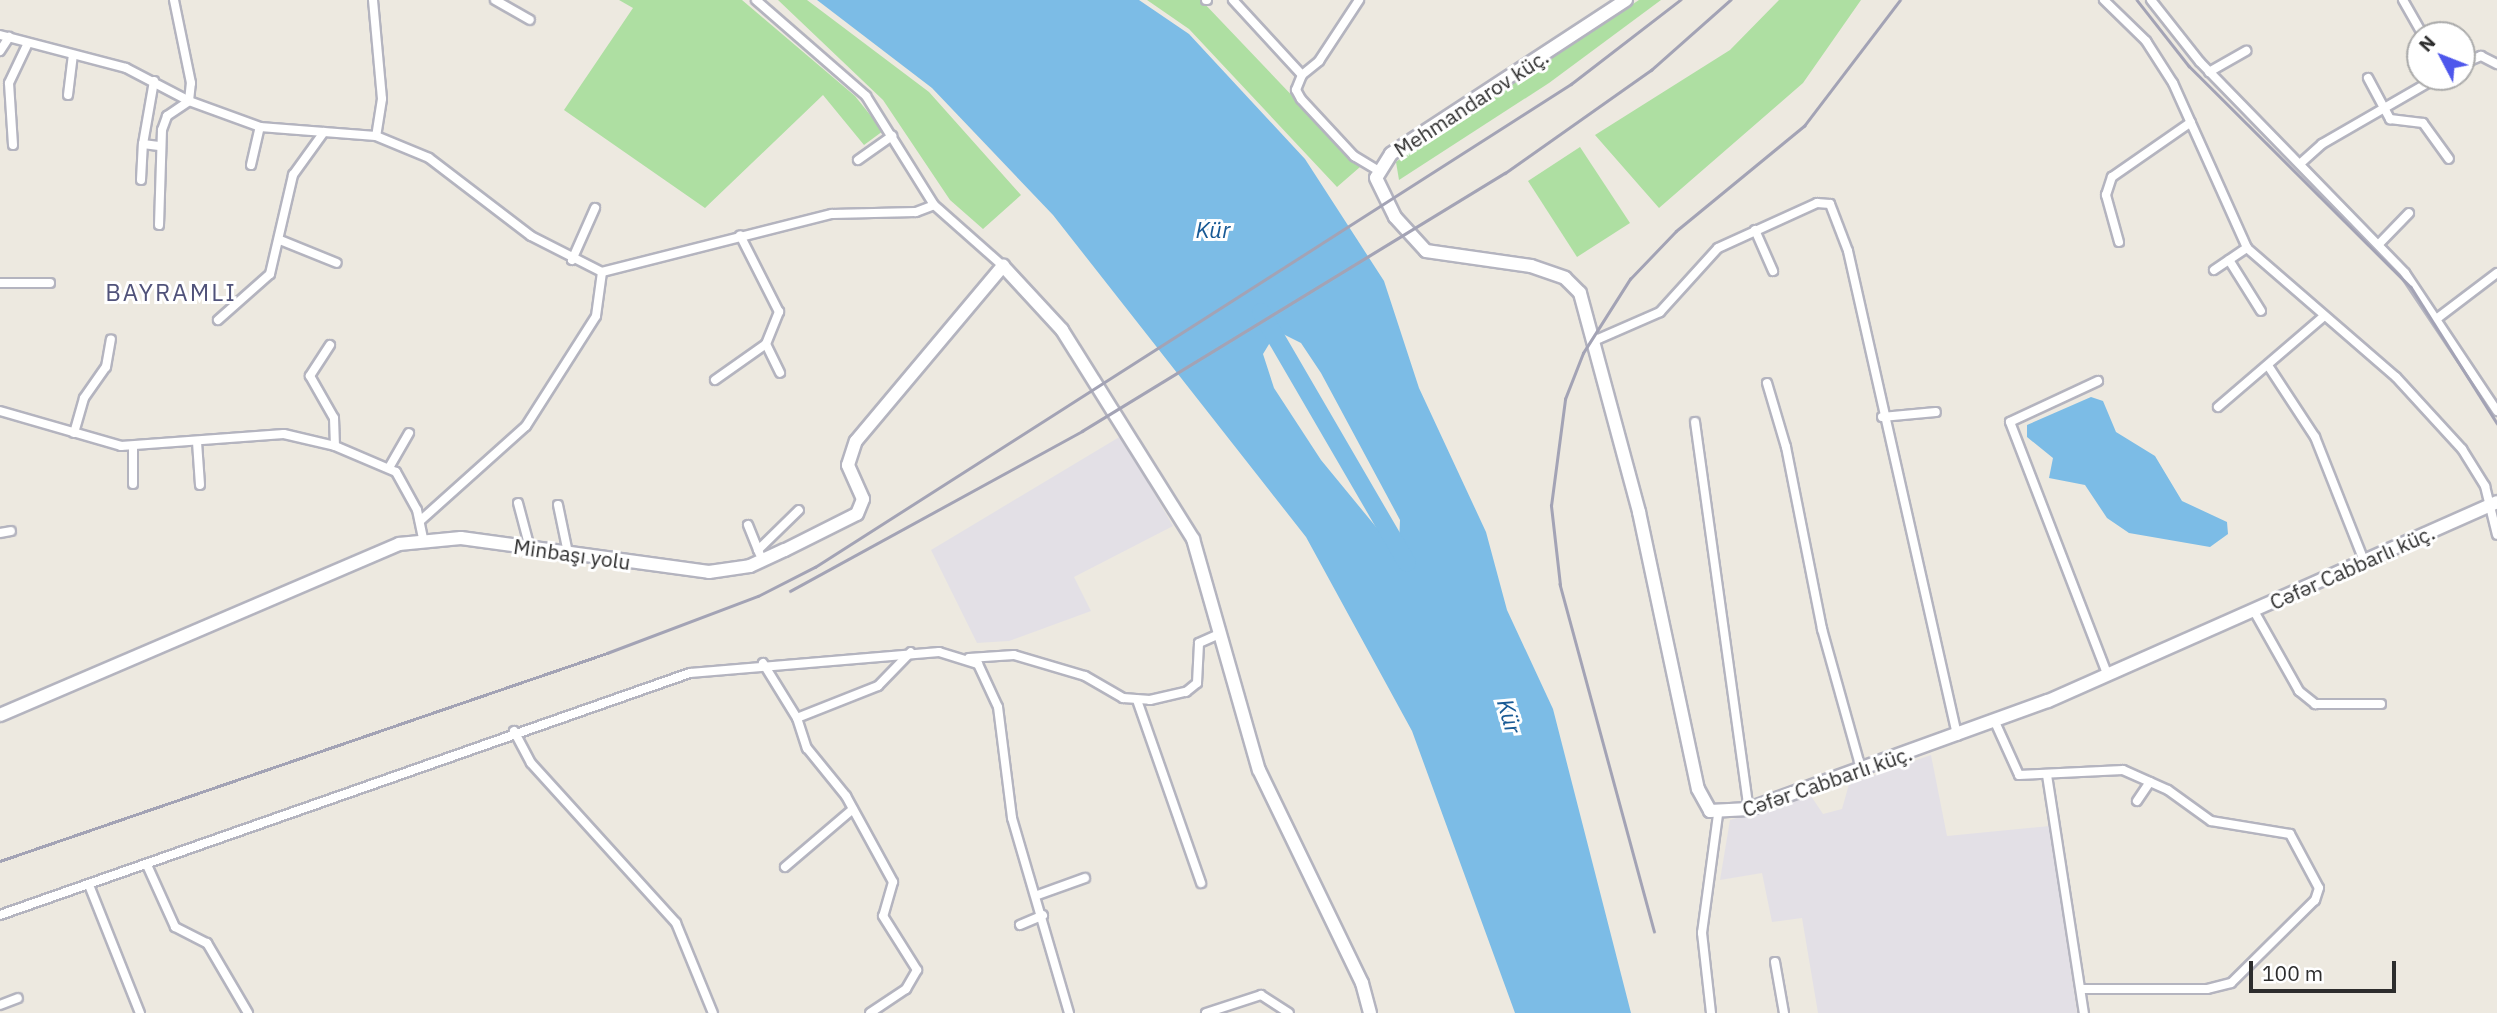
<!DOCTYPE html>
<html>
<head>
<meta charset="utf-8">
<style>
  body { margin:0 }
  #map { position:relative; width:2497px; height:1013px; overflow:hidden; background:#ede9e0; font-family:"IBM Plex Sans",sans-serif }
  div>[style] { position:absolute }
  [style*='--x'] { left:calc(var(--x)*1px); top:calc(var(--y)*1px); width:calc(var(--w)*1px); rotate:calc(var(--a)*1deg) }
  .industrial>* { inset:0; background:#e3e0e6 }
  .green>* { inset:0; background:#aedfa2 }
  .water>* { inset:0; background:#7cbce6 }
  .river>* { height:18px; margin:-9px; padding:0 9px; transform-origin:9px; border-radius:9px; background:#7cbce6 }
  .roads { filter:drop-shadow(2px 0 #b4b4bf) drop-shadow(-2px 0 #b4b4bf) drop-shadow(0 2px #b4b4bf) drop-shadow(0 -2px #b4b4bf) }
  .street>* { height:8px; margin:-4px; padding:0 4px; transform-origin:4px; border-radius:4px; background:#fff }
  .secondary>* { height:12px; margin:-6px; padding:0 6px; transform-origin:6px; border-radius:6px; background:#fff }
  .rail>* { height:2.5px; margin:-1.25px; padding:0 1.25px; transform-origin:1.25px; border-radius:1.25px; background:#a3a3b5 }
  span { translate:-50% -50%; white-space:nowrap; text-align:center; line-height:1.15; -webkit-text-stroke:6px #fff; paint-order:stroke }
  .street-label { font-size:21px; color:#2d2d2d }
  .water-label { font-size:23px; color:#185a95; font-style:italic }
  .quarter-label { font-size:24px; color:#50527a; letter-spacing:2px }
  .north { position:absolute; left:2406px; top:21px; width:70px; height:70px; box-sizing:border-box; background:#fff; border:2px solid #ababab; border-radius:50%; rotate:312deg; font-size:19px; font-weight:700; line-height:28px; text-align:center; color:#2d2d2d }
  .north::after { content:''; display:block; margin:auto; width:24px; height:32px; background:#4e57ec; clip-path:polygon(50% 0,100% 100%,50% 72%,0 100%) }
  .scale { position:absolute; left:2249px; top:961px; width:147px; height:32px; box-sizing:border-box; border:4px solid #2d2d2d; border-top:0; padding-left:9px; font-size:21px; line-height:24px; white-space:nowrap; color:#2d2d2d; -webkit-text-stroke:5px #fff; paint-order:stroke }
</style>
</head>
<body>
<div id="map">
  <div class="industrial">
    <div style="clip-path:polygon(1121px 436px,1173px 526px,1074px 577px,1091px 611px,1009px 641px,977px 643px,931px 550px)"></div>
    <div style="clip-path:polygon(1931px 755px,1947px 836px,2050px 826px,2077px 1013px,1818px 1013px,1802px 918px,1772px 922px,1762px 873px,1720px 880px,1730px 820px,1811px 796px,1823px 814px,1842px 809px,1849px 784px)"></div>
  </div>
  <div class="green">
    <div style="clip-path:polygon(619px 0,742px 0,855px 96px,883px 131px,864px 145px,823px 95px,705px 208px,564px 110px,633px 8px)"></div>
    <div style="clip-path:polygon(778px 0,807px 0,929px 92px,1021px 195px,983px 229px,950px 200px,883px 100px)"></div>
    <div style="clip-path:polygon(1147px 0,1201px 0,1360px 167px,1337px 187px,1189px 29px)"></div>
    <div style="clip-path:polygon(1639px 0,1661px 0,1549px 83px,1399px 180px,1396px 162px,1408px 153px)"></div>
    <div style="clip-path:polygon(1779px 0,1861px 0,1803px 83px,1659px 208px,1595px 135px,1730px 50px)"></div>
    <div style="clip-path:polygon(1580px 147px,1630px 223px,1577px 257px,1528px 181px)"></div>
  </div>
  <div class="water">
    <div style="clip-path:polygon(evenodd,817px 0,1139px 0,1189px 34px,1305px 159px,1384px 281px,1419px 388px,1486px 532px,1507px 610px,1553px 709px,1631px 1013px,1515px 1013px,1412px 731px,1306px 537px,1053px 215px,932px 88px,817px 0,1277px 331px,1301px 343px,1321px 373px,1400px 520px,1399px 544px,1381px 533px,1321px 460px,1274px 388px,1263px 354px,1277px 331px)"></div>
    <div style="clip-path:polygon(2091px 397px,2103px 401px,2116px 432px,2155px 456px,2182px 501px,2227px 522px,2228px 534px,2210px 547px,2129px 533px,2107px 518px,2085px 485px,2049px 478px,2053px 458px,2027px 437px,2027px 425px)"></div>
  </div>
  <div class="river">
    <div style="--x:1261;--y:312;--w:290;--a:59.8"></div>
  </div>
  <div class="roads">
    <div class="street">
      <div style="--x:373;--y:0;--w:99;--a:84.8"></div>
      <div style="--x:382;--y:99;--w:37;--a:99"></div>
      <div style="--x:495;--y:0;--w:40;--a:29.7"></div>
      <div style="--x:756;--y:0;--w:146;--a:41.1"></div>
      <div style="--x:866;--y:96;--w:128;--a:58"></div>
      <div style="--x:934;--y:205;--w:92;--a:41.5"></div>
      <div style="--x:1206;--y:0;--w:1;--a:0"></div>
      <div style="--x:1233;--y:0;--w:102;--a:47.4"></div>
      <div style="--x:1302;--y:75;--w:16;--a:112"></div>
      <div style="--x:1296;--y:90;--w:10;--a:61"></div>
      <div style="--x:1301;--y:99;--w:78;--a:47.1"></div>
      <div style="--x:1354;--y:156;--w:26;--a:31"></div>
      <div style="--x:2104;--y:0;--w:59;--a:44.3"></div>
      <div style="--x:2146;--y:41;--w:50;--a:57.3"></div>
      <div style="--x:2173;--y:83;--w:181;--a:65.8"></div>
      <div style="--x:2247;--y:248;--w:197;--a:40.9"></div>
      <div style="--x:2396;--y:377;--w:98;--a:47.5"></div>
      <div style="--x:2462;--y:449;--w:44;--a:58.1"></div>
      <div style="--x:2485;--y:486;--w:50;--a:76.2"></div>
      <div style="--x:2151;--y:0;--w:79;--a:51.7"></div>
      <div style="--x:2200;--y:62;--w:294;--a:45.8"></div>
      <div style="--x:2405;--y:273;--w:166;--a:56.3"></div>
      <div style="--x:2403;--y:0;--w:40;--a:60.3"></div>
      <div style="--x:0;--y:35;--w:130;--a:14.7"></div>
      <div style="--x:126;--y:68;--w:71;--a:27.6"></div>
      <div style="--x:189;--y:101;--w:76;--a:20.1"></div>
      <div style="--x:260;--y:127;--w:116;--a:4.4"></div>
      <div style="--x:376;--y:136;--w:57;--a:22.5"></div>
      <div style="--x:429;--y:158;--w:128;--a:37.4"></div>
      <div style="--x:531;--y:236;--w:80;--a:26.9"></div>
      <div style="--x:602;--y:272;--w:237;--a:-14.2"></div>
      <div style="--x:832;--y:214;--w:84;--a:-1.4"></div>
      <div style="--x:916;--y:212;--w:19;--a:-21"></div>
      <div style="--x:0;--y:51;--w:17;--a:-57"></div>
      <div style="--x:2462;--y:64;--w:21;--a:-23"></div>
      <div style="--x:2481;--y:56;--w:18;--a:27"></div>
      <div style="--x:2209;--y:72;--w:43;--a:-29.6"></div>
      <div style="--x:1302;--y:75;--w:22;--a:-39"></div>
      <div style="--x:1319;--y:61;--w:73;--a:-56.7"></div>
      <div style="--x:2368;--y:78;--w:47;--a:61.8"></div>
      <div style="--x:2390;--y:119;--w:33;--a:7"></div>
      <div style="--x:2423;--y:123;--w:44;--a:54.2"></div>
      <div style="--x:154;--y:81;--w:64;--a:99.9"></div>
      <div style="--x:143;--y:144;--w:16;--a:7"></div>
      <div style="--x:68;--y:95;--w:38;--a:-83"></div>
      <div style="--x:13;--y:145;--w:62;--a:-93.7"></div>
      <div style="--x:9;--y:83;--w:44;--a:-64.6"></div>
      <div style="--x:858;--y:160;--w:42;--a:-35.2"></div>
      <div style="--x:2302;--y:162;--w:27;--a:-42"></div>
      <div style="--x:2322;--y:144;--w:134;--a:-30"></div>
      <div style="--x:251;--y:165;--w:39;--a:-77"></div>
      <div style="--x:141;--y:180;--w:36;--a:-87"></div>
      <div style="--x:159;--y:225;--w:95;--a:-88.2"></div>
      <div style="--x:162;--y:130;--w:15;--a:-70"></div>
      <div style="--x:167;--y:116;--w:27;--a:-34"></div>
      <div style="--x:189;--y:101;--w:18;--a:-84"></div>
      <div style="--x:191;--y:83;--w:85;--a:-101.6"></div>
      <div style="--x:1755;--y:230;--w:45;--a:66.3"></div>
      <div style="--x:280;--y:240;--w:61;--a:22"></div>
      <div style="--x:2119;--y:242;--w:49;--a:-105.5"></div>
      <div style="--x:2106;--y:195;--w:19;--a:-72"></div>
      <div style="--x:2112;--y:177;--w:96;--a:-34.8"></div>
      <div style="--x:2379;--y:244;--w:43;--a:-45.9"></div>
      <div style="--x:572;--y:260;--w:57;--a:-66.1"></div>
      <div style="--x:2229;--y:260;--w:60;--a:57.9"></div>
      <div style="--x:2214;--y:270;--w:40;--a:-34"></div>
      <div style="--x:0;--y:283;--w:50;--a:0"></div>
      <div style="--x:2439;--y:317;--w:73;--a:-37.2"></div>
      <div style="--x:218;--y:320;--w:69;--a:-41.5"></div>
      <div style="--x:270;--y:274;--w:102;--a:-76.9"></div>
      <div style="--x:293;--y:175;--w:53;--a:-54.2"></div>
      <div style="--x:1596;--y:340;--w:70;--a:-23.6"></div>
      <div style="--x:1660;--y:312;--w:86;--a:-47.8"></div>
      <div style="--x:1718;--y:248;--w:109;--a:-24.4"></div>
      <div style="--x:1817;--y:203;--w:13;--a:4"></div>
      <div style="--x:1830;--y:204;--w:50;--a:69"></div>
      <div style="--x:1848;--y:251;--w:497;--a:77.3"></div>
      <div style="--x:766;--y:344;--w:32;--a:64"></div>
      <div style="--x:330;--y:345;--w:37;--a:123"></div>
      <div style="--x:310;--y:376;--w:48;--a:60.3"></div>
      <div style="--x:334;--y:418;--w:28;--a:88"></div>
      <div style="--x:2269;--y:367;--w:84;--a:56.7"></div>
      <div style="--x:2315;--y:437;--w:136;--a:68.4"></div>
      <div style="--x:715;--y:380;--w:62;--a:-35.2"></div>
      <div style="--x:766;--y:344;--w:35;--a:-68"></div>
      <div style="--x:779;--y:312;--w:86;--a:-116.9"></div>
      <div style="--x:2098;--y:381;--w:97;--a:155"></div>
      <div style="--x:2010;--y:422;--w:272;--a:68.9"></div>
      <div style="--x:1767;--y:383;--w:67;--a:73.5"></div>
      <div style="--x:1786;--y:447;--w:186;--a:78.8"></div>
      <div style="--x:1822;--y:629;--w:145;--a:74.4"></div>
      <div style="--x:2218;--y:407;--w:140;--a:-40.6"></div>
      <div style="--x:0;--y:411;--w:126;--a:16.1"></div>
      <div style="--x:121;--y:446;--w:163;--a:-4.2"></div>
      <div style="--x:284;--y:434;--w:52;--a:13.2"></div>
      <div style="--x:335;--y:446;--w:66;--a:23.1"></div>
      <div style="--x:396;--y:472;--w:43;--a:61.1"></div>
      <div style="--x:417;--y:510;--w:30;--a:78"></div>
      <div style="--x:1882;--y:417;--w:54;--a:-5.3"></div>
      <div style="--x:1695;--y:422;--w:391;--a:82.1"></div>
      <div style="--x:74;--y:433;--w:36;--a:-74"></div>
      <div style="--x:84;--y:398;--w:38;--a:-55"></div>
      <div style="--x:106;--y:367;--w:28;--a:-80"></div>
      <div style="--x:197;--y:442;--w:43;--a:86"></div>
      <div style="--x:390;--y:466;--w:38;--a:-60"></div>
      <div style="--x:133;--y:484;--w:37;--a:-90"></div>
      <div style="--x:518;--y:503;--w:47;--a:75.1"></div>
      <div style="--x:558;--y:505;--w:49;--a:78.2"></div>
      <div style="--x:420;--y:521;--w:142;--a:-41.9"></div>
      <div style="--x:526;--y:426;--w:130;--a:-57.5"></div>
      <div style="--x:596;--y:316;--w:44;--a:-82.2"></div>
      <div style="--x:748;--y:525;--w:31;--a:68"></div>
      <div style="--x:0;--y:533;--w:11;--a:-10"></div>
      <div style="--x:758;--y:550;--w:57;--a:-44.3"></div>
      <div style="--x:2254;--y:611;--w:92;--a:60.6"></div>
      <div style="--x:2299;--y:691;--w:21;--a:39"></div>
      <div style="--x:2315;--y:704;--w:66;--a:0"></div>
      <div style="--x:969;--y:658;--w:45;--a:-3.8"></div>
      <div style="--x:1014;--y:655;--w:74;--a:16.5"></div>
      <div style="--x:1085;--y:676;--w:44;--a:30.1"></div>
      <div style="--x:1123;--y:698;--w:27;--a:4"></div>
      <div style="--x:1150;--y:700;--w:37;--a:-13"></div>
      <div style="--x:1186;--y:692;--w:14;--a:-39"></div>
      <div style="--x:1197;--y:683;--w:40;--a:-87.1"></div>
      <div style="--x:1199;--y:643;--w:24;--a:-24"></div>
      <div style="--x:763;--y:663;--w:65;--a:58.3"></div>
      <div style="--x:797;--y:718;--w:32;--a:72"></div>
      <div style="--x:807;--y:748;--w:62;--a:50.9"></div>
      <div style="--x:846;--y:796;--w:98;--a:61.3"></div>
      <div style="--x:893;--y:882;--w:35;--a:106"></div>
      <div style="--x:883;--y:916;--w:64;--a:57.8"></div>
      <div style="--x:917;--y:970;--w:22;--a:120"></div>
      <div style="--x:906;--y:989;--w:43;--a:146.3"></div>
      <div style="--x:1137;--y:700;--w:194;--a:70.7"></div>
      <div style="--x:797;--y:718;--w:87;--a:-21.6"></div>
      <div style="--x:878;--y:686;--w:47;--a:-45.9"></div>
      <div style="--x:1995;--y:722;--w:58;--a:65.6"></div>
      <div style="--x:2019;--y:775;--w:104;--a:-2.8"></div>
      <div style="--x:2123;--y:770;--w:49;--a:24"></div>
      <div style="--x:2168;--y:790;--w:53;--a:35.8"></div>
      <div style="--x:2211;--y:821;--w:80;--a:9.3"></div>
      <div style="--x:2290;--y:834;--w:61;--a:61.8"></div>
      <div style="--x:2319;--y:888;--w:13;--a:108"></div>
      <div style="--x:2315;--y:900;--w:118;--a:135.3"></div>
      <div style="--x:2231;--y:983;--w:25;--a:166"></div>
      <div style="--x:2207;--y:989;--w:125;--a:180"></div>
      <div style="--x:514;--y:731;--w:36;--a:62"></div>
      <div style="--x:531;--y:763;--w:216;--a:47.8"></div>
      <div style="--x:676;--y:923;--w:97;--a:67.7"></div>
      <div style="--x:2047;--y:775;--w:241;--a:81.2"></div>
      <div style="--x:2137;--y:801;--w:23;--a:-56"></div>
      <div style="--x:147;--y:865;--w:68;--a:65.7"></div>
      <div style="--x:175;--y:927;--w:36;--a:27"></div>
      <div style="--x:207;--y:943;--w:81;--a:59.6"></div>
      <div style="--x:785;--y:867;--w:89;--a:-40.5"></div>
      <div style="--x:89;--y:885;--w:138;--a:68.3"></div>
      <div style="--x:1038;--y:895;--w:50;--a:-19.9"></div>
      <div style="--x:0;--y:915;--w:731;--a:-19.33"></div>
      <div style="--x:690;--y:673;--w:250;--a:-4.8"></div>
      <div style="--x:939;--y:652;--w:41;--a:17.1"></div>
      <div style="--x:978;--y:664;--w:47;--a:65.1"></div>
      <div style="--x:998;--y:707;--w:112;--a:82.8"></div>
      <div style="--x:1012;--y:818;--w:203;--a:73.7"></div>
      <div style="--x:1020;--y:925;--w:25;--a:-23"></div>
      <div style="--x:1775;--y:962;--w:52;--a:80"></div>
      <div style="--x:0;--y:1005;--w:19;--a:-21"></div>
      <div style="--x:1206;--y:1013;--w:58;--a:-18.1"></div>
      <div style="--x:1261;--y:995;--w:33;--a:33"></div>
      <div style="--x:1711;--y:1013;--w:81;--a:-96.4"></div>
      <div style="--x:1702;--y:933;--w:120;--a:-82.3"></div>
    </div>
    <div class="secondary">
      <div style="--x:1626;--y:0;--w:281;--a:146.8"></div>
      <div style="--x:1391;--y:154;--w:28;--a:122"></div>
      <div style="--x:1376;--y:178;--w:43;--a:64"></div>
      <div style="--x:1395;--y:217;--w:46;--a:47.6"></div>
      <div style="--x:1426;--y:251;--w:106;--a:8.1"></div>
      <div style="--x:1531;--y:266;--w:36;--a:19"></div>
      <div style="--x:1565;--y:278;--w:21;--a:45"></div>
      <div style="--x:1580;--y:293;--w:227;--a:74.9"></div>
      <div style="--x:1639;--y:512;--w:283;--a:78"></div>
      <div style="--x:1698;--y:789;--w:25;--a:61"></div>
      <div style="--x:1710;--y:811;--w:39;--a:-3"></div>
      <div style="--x:1749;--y:809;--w:318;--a:-19.9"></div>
      <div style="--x:2048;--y:701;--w:491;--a:-23.9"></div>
      <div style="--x:0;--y:715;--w:434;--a:-23.2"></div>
      <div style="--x:399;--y:544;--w:62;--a:-5.5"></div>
      <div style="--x:461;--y:538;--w:250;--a:7.8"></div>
      <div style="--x:709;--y:572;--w:41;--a:-8.3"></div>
      <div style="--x:750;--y:566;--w:38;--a:-25"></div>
      <div style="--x:785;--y:550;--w:80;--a:-26.6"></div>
      <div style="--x:857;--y:514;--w:16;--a:-68"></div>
      <div style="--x:863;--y:499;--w:37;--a:-114"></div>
      <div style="--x:848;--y:465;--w:25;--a:-72"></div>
      <div style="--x:856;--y:441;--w:229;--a:-50"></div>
      <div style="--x:1003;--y:266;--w:87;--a:47.3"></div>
      <div style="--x:1062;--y:330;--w:247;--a:57.9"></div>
      <div style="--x:1193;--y:539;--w:240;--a:74.1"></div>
      <div style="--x:1259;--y:770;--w:237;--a:64.2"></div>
      <div style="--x:1362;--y:983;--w:31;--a:75"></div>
    </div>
  </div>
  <div class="rail">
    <div style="--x:2137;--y:0;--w:84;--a:51.8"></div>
    <div style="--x:2189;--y:66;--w:313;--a:44.9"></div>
    <div style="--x:2411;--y:287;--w:161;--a:57.7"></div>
    <div style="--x:790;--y:591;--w:333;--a:-28.7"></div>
    <div style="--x:1082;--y:431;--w:495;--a:-31.4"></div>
    <div style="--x:1505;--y:173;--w:179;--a:-35.2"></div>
    <div style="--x:1651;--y:70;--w:106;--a:-41.5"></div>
    <div style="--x:0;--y:861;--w:642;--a:-18.91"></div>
    <div style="--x:607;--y:653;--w:161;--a:-20.7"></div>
    <div style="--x:758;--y:596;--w:64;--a:-27"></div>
    <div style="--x:815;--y:567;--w:897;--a:-32.57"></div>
    <div style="--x:1571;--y:84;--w:138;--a:-37.6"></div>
    <div style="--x:1654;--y:932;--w:360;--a:-105.2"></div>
    <div style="--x:1560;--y:585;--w:80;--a:-96.5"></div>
    <div style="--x:1551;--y:506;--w:108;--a:-82.5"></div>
    <div style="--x:1565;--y:399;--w:49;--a:-68.6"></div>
    <div style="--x:1583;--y:353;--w:88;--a:-57.6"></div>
    <div style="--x:1630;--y:279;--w:66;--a:-46.2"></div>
    <div style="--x:1676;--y:231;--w:166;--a:-39.4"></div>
    <div style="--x:1804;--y:126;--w:158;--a:-52.7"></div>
  </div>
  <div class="street-label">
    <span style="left:1471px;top:103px;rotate:-33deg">Mehmandarov küç.</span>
    <span style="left:572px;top:554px;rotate:8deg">Minbaşı yolu</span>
    <span style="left:2352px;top:567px;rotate:-24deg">Cəfər Cabbarlı küç.</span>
    <span style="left:1827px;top:781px;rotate:-19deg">Cəfər Cabbarlı küç.</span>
  </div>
  <div class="water-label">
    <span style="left:1213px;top:229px">Kür</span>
    <span style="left:1510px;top:716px;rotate:74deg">Kür</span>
  </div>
  <div class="quarter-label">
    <span style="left:171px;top:293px">BAYRAMLI</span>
  </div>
  <div class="north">N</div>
  <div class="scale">100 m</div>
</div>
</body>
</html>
